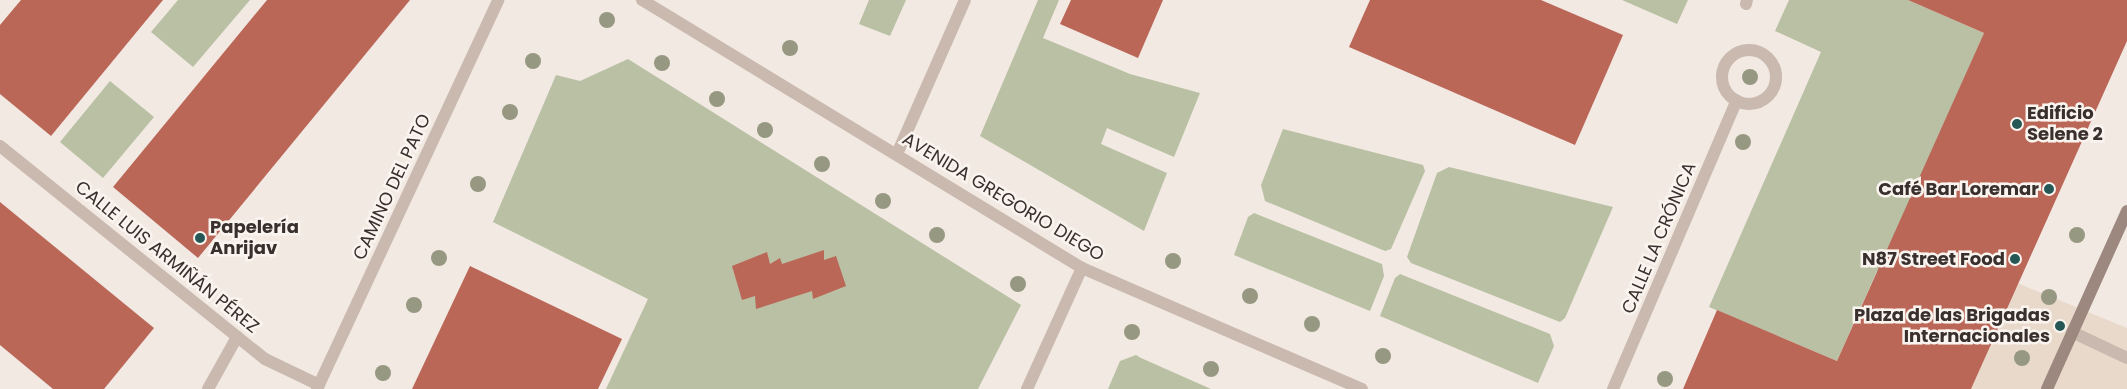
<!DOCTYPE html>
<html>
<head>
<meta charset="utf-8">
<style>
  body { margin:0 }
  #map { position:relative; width:2127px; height:389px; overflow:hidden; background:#f2e9e3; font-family:Poppins,sans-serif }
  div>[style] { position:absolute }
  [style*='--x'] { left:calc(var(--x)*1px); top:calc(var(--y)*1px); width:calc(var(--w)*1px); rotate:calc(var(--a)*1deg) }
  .green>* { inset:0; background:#b9c0a3 }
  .plaza>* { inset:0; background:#e8d9cb }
  .building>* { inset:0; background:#bb6758 }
  .service>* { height:12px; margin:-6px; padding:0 6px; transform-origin:6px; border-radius:6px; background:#c9b9af }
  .pedestrian>* { height:12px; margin:-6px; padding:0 6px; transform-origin:6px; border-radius:6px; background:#c9b9af }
  .minor>* { height:12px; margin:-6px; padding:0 6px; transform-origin:6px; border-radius:6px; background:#c9b9af }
  .minor>.ring { margin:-6px; padding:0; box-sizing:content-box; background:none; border:12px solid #c9b9af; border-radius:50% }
  .tertiary>* { height:12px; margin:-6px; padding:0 6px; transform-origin:6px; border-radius:6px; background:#c9b9af }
  .secondary>* { height:12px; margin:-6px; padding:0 6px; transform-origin:6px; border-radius:6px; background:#9d8880 }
  .trees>* { width:16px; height:16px; margin:-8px; border-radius:50%; background:#969882 }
  .dots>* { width:14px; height:14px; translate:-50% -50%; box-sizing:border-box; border:2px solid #faf4ef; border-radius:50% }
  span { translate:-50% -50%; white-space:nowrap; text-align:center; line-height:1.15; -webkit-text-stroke:5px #faf4ef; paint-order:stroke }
  .poi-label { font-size:18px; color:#392f2c; font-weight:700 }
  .left { translate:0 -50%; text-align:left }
  .right { translate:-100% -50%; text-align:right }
  .street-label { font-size:18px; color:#392f2c }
</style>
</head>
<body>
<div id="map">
  <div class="green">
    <div style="clip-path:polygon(178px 0,250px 0,193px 67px,151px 32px)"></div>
    <div style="clip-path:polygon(869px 0,906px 0,890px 36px,859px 24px)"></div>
    <div style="clip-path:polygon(1038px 0,1059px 0,1043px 38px,1130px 74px,1200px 93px,1174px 157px,1107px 128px,1101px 144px,1167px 173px,1144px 231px,980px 136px)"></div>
    <div style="clip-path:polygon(1622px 0,1688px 0,1677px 24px)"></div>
    <div style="clip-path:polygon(1789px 0,1908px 0,1984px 33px,1893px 239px,1955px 305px,1877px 271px,1837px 361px,1709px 307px,1821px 52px,1775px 31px)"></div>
    <div style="clip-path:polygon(628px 59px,1021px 305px,978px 389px,606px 389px,648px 299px,493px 222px,556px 75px,580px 81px)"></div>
    <div style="clip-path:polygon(110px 81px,154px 117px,103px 178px,60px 142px)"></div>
    <div style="clip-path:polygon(1283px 129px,1423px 165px,1425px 171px,1391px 249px,1385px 251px,1265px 201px,1261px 185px)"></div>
    <div style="clip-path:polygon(1449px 167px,1613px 207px,1565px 318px,1560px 322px,1411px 263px,1407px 257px,1437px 173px)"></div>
    <div style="clip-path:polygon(1254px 213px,1382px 264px,1384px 276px,1370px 311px,1234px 255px,1248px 217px)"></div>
    <div style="clip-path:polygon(1400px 274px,1550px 334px,1554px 346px,1538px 383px,1380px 316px,1395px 278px)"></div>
    <div style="clip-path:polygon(1136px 355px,1141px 358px,1211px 389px,1108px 389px,1120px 361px)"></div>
  </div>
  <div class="plaza">
    <div style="clip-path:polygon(1983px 269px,2127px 328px,2127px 389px,1971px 389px,2000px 324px,1955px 305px)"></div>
  </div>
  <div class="building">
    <div style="clip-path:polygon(21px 0,163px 0,51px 136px,0 94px,0 25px)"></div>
    <div style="clip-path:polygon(267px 0,410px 0,198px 258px,113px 187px)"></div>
    <div style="clip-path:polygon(1071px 0,1163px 0,1138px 58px,1060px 24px)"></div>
    <div style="clip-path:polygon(1370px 0,1541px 0,1623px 35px,1575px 145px,1349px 47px)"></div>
    <div style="clip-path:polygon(1908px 0,2127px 0,2127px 41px,1971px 389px,1683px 389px,1717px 310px,1837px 361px,1984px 33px)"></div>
    <div style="clip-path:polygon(0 202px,154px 328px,104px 389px,53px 389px,0 345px)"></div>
    <div style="clip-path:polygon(824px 250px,824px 260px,836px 256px,846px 286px,813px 299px,812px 291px,756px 309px,755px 296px,742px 300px,732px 266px,767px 252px,770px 264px,780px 258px,782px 264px)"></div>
    <div style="clip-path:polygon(470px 266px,622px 339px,598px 389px,412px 389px)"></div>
  </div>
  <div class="service">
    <div style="--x:208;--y:389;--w:60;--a:-60.9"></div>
  </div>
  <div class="pedestrian">
    <div style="--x:1746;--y:4;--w:4;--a:-76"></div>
  </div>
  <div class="minor">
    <div style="--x:642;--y:0;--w:515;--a:31.35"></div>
    <div style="--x:1082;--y:268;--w:305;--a:23.4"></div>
    <div class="ring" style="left:1722px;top:50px;width:42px;height:42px"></div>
    <div style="--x:0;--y:146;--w:340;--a:38.8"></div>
    <div style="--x:265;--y:359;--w:60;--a:25.7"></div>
    <div style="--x:897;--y:154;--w:168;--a:-66.2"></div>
    <div style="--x:2072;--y:332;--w:61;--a:25.3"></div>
    <div style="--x:1027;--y:389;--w:133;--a:-65.6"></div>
    <div style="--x:1613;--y:389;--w:314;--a:-66.8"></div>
  </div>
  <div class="tertiary">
    <div style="--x:317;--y:389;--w:429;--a:-65"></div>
  </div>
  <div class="secondary">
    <div style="--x:2047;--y:389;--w:195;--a:-65.8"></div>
  </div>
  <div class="trees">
    <div style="left:607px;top:20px"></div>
    <div style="left:790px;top:48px"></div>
    <div style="left:533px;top:61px"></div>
    <div style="left:662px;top:63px"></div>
    <div style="left:1750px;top:77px"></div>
    <div style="left:717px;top:99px"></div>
    <div style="left:510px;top:112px"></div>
    <div style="left:765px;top:130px"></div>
    <div style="left:1743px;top:142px"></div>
    <div style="left:822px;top:164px"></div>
    <div style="left:478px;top:184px"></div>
    <div style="left:883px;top:201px"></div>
    <div style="left:937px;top:235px"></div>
    <div style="left:2077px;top:235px"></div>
    <div style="left:439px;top:258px"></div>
    <div style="left:1173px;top:261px"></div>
    <div style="left:1018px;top:284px"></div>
    <div style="left:1250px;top:296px"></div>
    <div style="left:2049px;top:297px"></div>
    <div style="left:414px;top:305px"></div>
    <div style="left:1312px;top:324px"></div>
    <div style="left:1132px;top:332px"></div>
    <div style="left:1383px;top:356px"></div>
    <div style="left:2022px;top:358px"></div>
    <div style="left:1211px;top:369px"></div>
    <div style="left:383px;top:373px"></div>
    <div style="left:1665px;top:379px"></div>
  </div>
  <div class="dots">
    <div style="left:2017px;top:124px;background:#255756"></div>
    <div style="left:2049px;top:189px;background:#255756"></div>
    <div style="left:200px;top:238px;background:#255756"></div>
    <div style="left:2015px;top:259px;background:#255756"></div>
    <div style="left:2060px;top:326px;background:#255756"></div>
  </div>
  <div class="poi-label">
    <span class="left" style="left:2027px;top:124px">Edificio<br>Selene 2</span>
    <span class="right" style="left:2039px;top:189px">Café Bar Loremar</span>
    <span class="left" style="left:210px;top:238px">Papelería<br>Anrijav</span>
    <span class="right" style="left:2005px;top:259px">N87 Street Food</span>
    <span class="right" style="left:2050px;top:326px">Plaza de las Brigadas<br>Internacionales</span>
  </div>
  <div class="street-label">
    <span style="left:392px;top:187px;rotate:-65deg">CAMINO DEL PATO</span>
    <span style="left:1003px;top:197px;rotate:31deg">AVENIDA GREGORIO DIEGO</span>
    <span style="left:1659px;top:238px;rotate:-67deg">CALLE LA CRÓNICA</span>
    <span style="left:167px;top:257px;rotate:39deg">CALLE LUIS ARMIÑÁN PÉREZ</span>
  </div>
</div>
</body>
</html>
